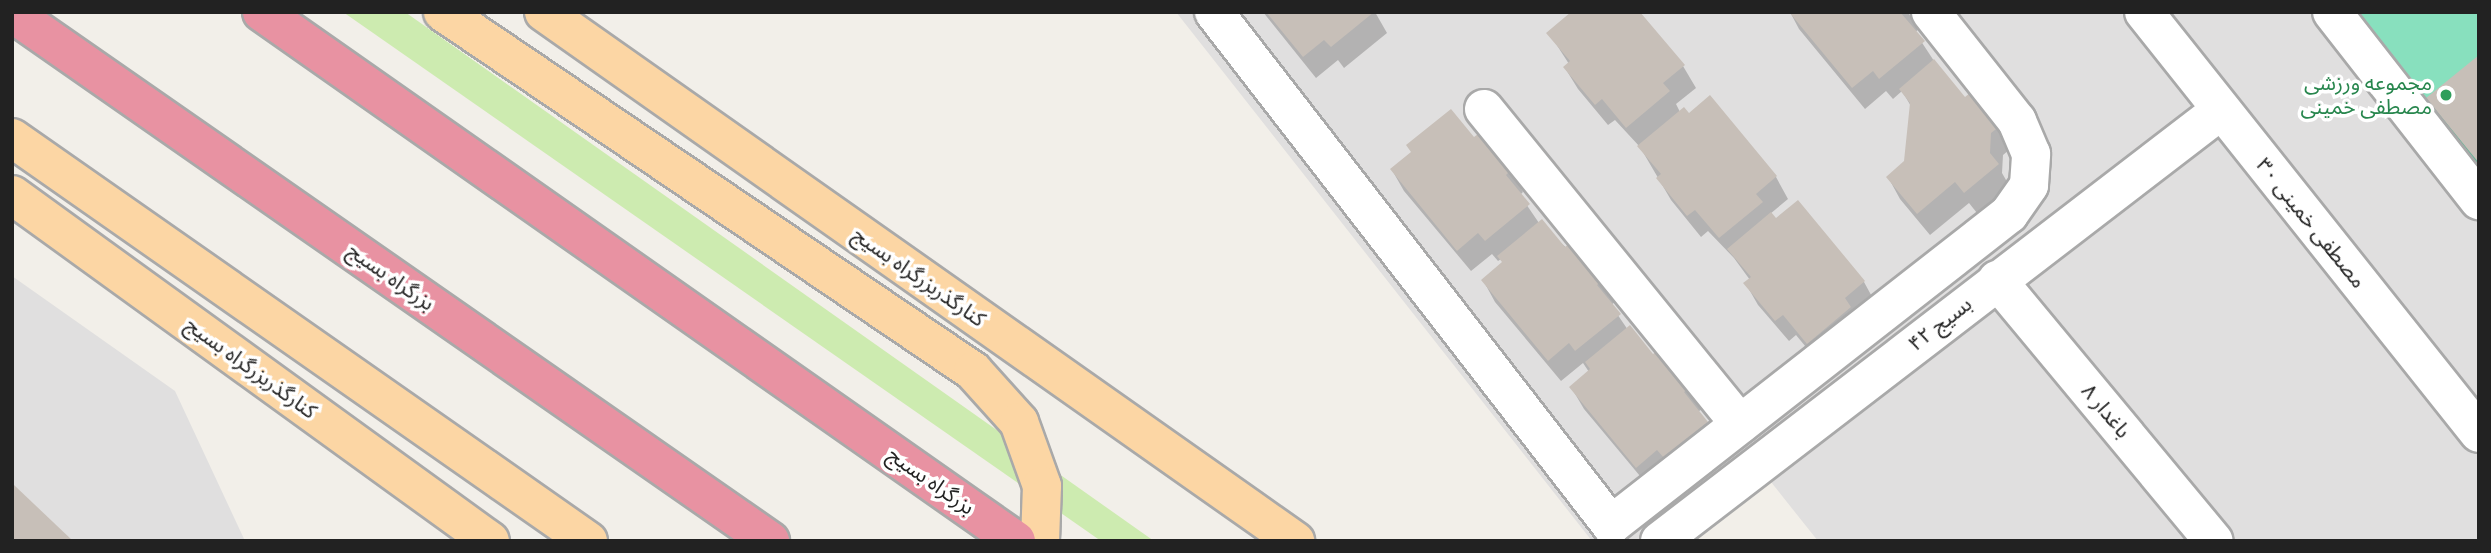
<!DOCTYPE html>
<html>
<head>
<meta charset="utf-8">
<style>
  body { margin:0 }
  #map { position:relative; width:2491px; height:553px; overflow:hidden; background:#f2efe9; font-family:Cabin,"Noto Sans Arabic",sans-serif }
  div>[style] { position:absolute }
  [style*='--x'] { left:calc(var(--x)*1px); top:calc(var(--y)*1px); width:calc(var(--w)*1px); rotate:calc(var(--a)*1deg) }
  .residential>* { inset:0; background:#e0dfdf }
  .grass>* { inset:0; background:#cdebb0 }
  .pitch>* { inset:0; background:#88e0be }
  .shadow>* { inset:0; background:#0003 }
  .building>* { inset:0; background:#c7bfb8 }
  .roads { filter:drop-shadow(2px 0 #a9a9a9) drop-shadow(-2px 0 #a9a9a9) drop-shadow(0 2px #a9a9a9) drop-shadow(0 -2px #a9a9a9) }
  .minor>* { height:38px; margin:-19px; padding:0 19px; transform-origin:19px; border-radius:19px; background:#fff }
  .major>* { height:38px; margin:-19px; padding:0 19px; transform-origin:19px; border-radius:19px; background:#fcd6a4 }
  .highway>* { height:38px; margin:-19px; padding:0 19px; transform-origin:19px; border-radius:19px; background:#e892a2 }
  .dots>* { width:19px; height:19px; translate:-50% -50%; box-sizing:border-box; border:4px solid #fff; border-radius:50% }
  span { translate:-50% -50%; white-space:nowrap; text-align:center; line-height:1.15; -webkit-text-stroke:7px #fff; paint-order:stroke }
  .leisure-label { font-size:21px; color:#27864d }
  .right { translate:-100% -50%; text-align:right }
  .street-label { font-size:21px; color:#222 }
  .frame { position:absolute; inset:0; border:14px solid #222; pointer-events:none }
</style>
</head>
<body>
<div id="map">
  <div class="residential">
    <div style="clip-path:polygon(1176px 12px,2479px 12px,2479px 541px,1818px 541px,1751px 457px,1639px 541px,1592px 541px)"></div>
    <div style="clip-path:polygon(12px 276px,175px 391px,245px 541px,12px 541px)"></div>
  </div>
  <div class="grass">
    <div style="clip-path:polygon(343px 12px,405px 12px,1154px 541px,1101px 541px)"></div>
  </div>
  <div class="pitch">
    <div style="clip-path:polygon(2347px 12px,2479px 12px,2479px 177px)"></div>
  </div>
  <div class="shadow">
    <div style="clip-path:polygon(1263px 12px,1375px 12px,1387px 33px,1344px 68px,1338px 60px,1316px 78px)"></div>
    <div style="clip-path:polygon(1790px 12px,1908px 12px,1918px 30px,1915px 32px,1936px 64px,1965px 99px,1975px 91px,2015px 145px,2003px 155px,2002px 173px,2010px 187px,1977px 213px,1969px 203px,1930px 235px,1900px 199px,1888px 177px,1906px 162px,1912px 108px,1902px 91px,1893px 99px,1886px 91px,1865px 109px,1799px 29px)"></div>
    <div style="clip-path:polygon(1549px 33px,1683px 66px,1696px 88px,1676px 104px,1680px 112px,1688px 115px,1710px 97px,1776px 177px,1788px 199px,1770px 214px,1776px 221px,1864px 282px,1876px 304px,1820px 364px,1796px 335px,1789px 341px,1758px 305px,1746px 284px,1750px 280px,1734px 258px,1708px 231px,1701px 237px,1671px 200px,1640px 147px,1615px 120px,1608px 125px,1578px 89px,1565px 68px,1569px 64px)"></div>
    <div style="clip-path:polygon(2479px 57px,2479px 167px,2439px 118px,2428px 99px)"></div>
    <div style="clip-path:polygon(1474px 140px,1511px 170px,1523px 192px,1520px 195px,1539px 223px,1602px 280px,1615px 302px,1611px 305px,1628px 330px,1653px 356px,1660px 350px,1703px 408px,1698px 412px,1719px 444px,1650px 488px,1584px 409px,1571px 387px,1589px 372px,1583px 363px,1561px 381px,1495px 302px,1483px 280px,1504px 263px,1501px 259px,1498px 261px,1492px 254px,1471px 271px,1404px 191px,1392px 170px)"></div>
    <div style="clip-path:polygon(14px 488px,12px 541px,12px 490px)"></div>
  </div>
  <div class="building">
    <div style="clip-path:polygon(1266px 12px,1374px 12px,1331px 47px,1324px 40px,1303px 57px)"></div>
    <div style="clip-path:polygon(1571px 12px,1640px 12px,1685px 65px,1663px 83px,1670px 91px,1626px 128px,1602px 99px,1595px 105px,1563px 67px,1570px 61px,1546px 33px)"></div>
    <div style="clip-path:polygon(1789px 12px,1900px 12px,1925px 41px,1879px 79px,1873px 71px,1852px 88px)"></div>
    <div style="clip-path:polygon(2479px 55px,2479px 163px,2426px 98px)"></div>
    <div style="clip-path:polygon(1934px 59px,1965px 97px,1976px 88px,2004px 123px,1991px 133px,1990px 153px,1999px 164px,1964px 193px,1955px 182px,1917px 214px,1886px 177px,1904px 161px,1910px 103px,1899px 89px)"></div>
    <div style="clip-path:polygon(1710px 95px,1777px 176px,1756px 194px,1763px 202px,1719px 238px,1695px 210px,1687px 216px,1656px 178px,1661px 174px,1637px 146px,1684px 107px,1689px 113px)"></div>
    <div style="clip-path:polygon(1451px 109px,1474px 137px,1482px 131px,1512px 169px,1506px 175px,1530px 204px,1485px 241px,1478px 233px,1457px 251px,1390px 169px,1411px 152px,1406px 145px)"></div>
    <div style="clip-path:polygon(1798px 200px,1865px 281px,1845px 298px,1851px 307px,1807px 344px,1783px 315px,1775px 321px,1743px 283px,1751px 277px,1727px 249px,1771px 212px,1776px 218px)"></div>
    <div style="clip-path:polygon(1542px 219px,1565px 247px,1572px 241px,1604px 279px,1597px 285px,1621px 314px,1575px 351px,1569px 343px,1548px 361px,1481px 280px,1502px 262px,1497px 256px)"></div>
    <div style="clip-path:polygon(1630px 325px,1653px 354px,1661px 348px,1692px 386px,1684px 392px,1708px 422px,1664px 458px,1657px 450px,1636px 468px,1569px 387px,1590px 369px,1585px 362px)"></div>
    <div style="clip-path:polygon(14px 485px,73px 541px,12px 541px)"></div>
  </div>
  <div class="roads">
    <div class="minor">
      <div style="--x:1214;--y:12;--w:649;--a:52.26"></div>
      <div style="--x:1611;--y:525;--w:505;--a:-38"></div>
      <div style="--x:2009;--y:214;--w:35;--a:-55"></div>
      <div style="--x:2029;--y:185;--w:31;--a:-86"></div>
      <div style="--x:2031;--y:154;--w:36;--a:-113"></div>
      <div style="--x:2017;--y:121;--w:139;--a:-128.3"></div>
      <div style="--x:2144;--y:12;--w:538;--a:51.49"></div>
      <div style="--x:2332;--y:12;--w:239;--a:52"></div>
      <div style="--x:1484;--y:109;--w:406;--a:50.9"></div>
      <div style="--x:1997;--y:280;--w:339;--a:50.3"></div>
      <div style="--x:1660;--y:541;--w:707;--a:-37.53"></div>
    </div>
    <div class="major">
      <div style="--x:443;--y:12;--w:640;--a:34.11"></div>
      <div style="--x:973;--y:371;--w:69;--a:48"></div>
      <div style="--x:1019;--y:422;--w:68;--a:70.2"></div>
      <div style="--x:1042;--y:486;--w:55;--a:92.1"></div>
      <div style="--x:544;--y:12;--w:919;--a:35.16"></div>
      <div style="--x:12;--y:138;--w:703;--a:34.98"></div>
      <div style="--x:12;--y:195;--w:590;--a:35.9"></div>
    </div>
    <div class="highway">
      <div style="--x:262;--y:12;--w:921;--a:35.05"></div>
      <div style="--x:12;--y:13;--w:924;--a:34.86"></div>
    </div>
  </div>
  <div class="dots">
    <div style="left:2446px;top:95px;background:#2e9e5b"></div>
  </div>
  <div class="leisure-label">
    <span class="right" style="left:2432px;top:95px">مجموعه ورزشی<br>مصطفی خمینی</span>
  </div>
  <div class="street-label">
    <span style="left:2311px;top:223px;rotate:51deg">مصطفی خمینی ۳۰</span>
    <span style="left:391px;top:277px;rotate:35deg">بزرگراه بسیج</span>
    <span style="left:919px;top:277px;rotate:35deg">کنارگذربزرگراه بسیج</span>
    <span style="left:1940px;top:324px;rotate:-38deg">بسیج ۴۲</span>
    <span style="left:251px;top:368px;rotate:36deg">کنارگذربزرگراه بسیج</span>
    <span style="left:2106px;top:411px;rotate:50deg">باغدار ۸</span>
    <span style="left:931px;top:481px;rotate:35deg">بزرگراه بسیج</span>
  </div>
  <div class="frame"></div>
</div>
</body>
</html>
